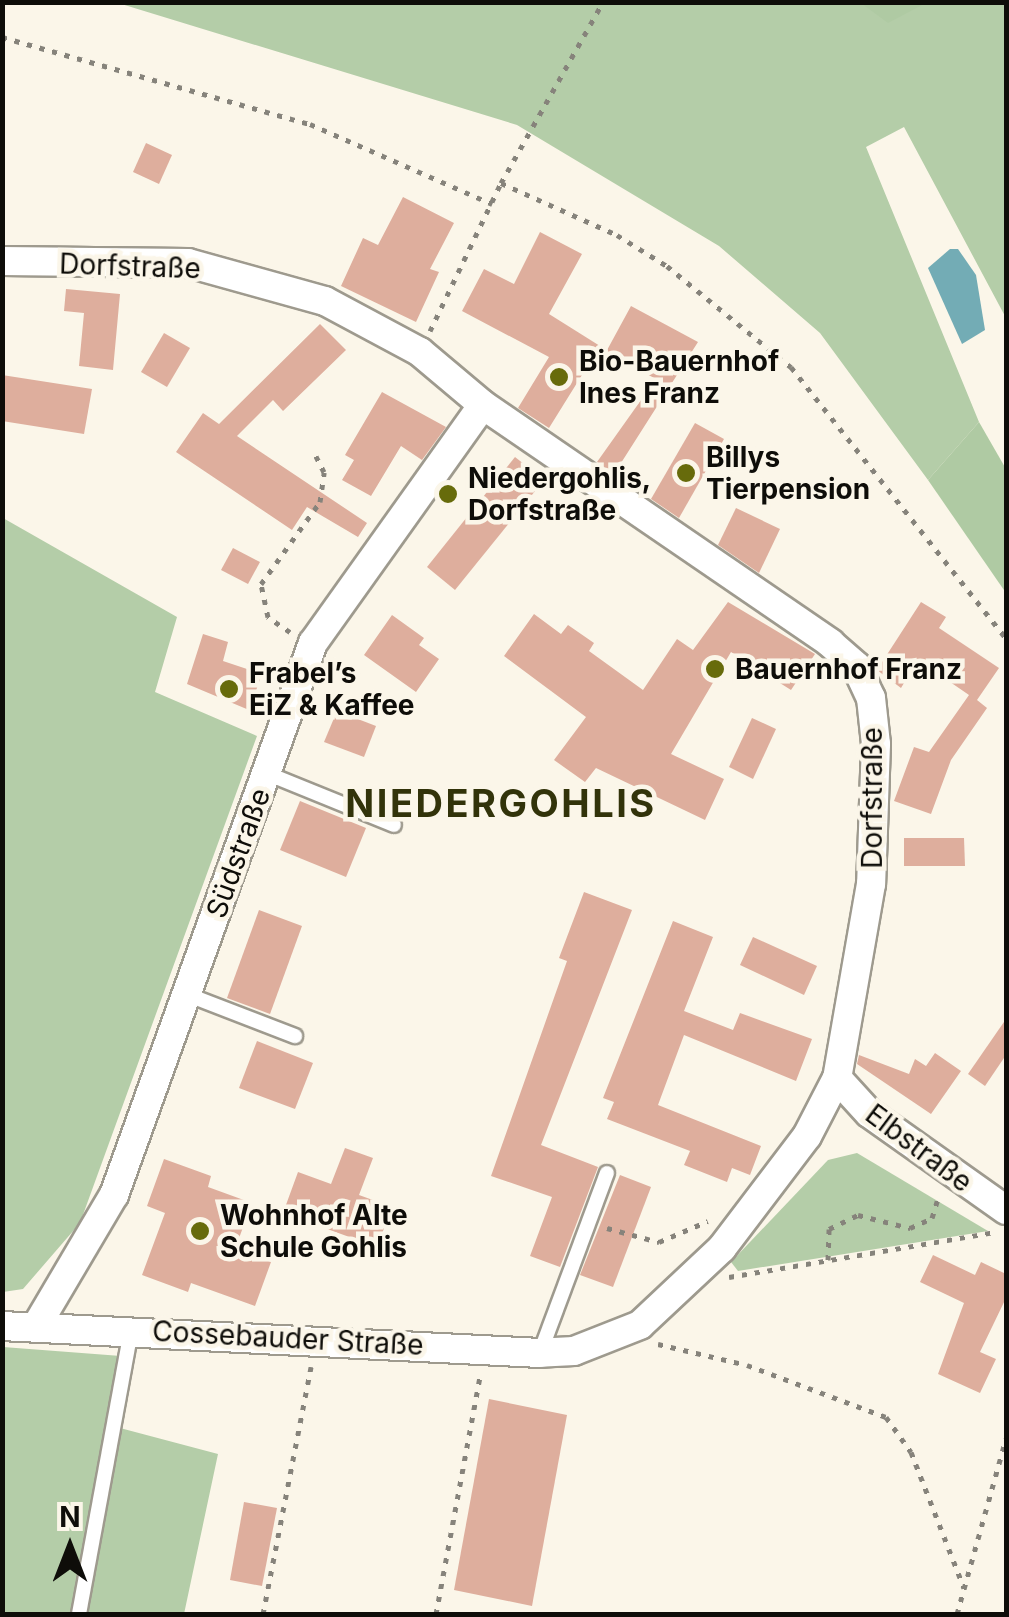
<!DOCTYPE html>
<html>
<head>
<meta charset="utf-8">
<style>
  body { margin:0 }
  #map { position:relative; width:1009px; height:1617px; overflow:hidden; background:#fbf6e9; font-family:Inter,sans-serif }
  div>[style] { position:absolute }
  [style*='--x'] { left:calc(var(--x)*1px); top:calc(var(--y)*1px); width:calc(var(--w)*1px); rotate:calc(var(--a)*1deg) }
  .green>* { inset:0; background:#b4cda8 }
  .forest>* { inset:0; background:#afcaa3 }
  .water>* { inset:0; background:#73acb5 }
  .building>* { inset:0; background:#deae9d }
  .path>* { height:5px; margin-top:-2.5px; transform-origin:0; background:repeating-linear-gradient(90deg,#86837b 0 5px,transparent 0 13px) }
  .roads { filter:drop-shadow(2px 0 #9e9a8e) drop-shadow(-2px 0 #9e9a8e) drop-shadow(0 2px #9e9a8e) drop-shadow(0 -2px #9e9a8e) }
  .lane>* { height:14px; margin:-7px; padding:0 7px; transform-origin:7px; border-radius:7px; background:#fff }
  .street>* { height:28px; margin:-14px; padding:0 14px; transform-origin:14px; border-radius:14px; background:#fff }
  .dots>* { width:28px; height:28px; translate:-50% -50%; box-sizing:border-box; border:5px solid #fbf6e9; border-radius:50% }
  span { translate:-50% -50%; white-space:nowrap; text-align:center; line-height:1.15; -webkit-text-stroke:9px #fbf6e9; paint-order:stroke }
  .street-label { font-size:28px; color:#0e0d09 }
  .poi-label { font-size:28px; color:#0e0d09; font-weight:700 }
  .left { translate:0 -50%; text-align:left }
  .district-label { font-size:38px; color:#32330a; font-weight:700; letter-spacing:2.5px }
  .frame { position:absolute; inset:0; border:5px solid #0e0d09; pointer-events:none }
  .north { position:absolute; left:20px; top:1497px; width:100px; height:100px; -webkit-text-stroke:8px #fbf6e9; paint-order:stroke; rotate:0deg; font-size:28px; font-weight:700; line-height:40px; text-align:center; color:#0e0d09 }
  .north::after { content:''; display:block; margin:auto; width:35px; height:45px; background:#0e0d09; clip-path:polygon(50% 0,100% 100%,50% 72%,0 100%) }
</style>
</head>
<body>
<div id="map">
  <div class="green">
    <div style="clip-path:polygon(118px 3px,1006px 3px,1006px 318px,904px 127px,866px 147px,979px 422px,928px 480px,820px 333px,719px 246px,517px 125px)"></div>
    <div style="clip-path:polygon(3px 518px,177px 617px,155px 692px,257px 736px,80px 1223px,23px 1289px,3px 1292px)"></div>
    <div style="clip-path:polygon(857px 1153px,988px 1231px,738px 1271px,731px 1262px,828px 1160px)"></div>
    <div style="clip-path:polygon(3px 1347px,134px 1357px,120px 1428px,218px 1454px,184px 1614px,3px 1614px)"></div>
  </div>
  <div class="forest">
    <div style="clip-path:polygon(861px 3px,861px 2px,926px 3px,888px 23px)"></div>
    <div style="clip-path:polygon(979px 422px,1006px 469px,1006px 593px,928px 480px)"></div>
  </div>
  <div class="water">
    <div style="clip-path:polygon(950px 249px,958px 249px,976px 275px,985px 330px,962px 344px,928px 268px)"></div>
  </div>
  <div class="building">
    <div style="clip-path:polygon(146px 143px,172px 155px,159px 184px,133px 172px)"></div>
    <div style="clip-path:polygon(403px 197px,454px 223px,430px 269px,439px 272px,416px 322px,341px 286px,363px 238px,378px 245px)"></div>
    <div style="clip-path:polygon(540px 232px,582px 254px,549px 314px,600px 346px,549px 428px,518px 408px,549px 357px,462px 311px,484px 269px,514px 284px)"></div>
    <div style="clip-path:polygon(66px 289px,120px 294px,113px 370px,79px 366px,84px 313px,64px 311px)"></div>
    <div style="clip-path:polygon(631px 306px,698px 342px,614px 474px,597px 462px,656px 379px,606px 352px)"></div>
    <div style="clip-path:polygon(320px 324px,346px 350px,283px 411px,273px 400px,237px 436px,367px 523px,358px 537px,307px 507px,292px 530px,176px 452px,203px 413px,219px 424px)"></div>
    <div style="clip-path:polygon(164px 333px,190px 348px,167px 387px,141px 372px)"></div>
    <div style="clip-path:polygon(2px 375px,92px 389px,84px 434px,2px 421px)"></div>
    <div style="clip-path:polygon(382px 392px,446px 427px,422px 460px,401px 446px,371px 496px,342px 480px,354px 460px,345px 455px)"></div>
    <div style="clip-path:polygon(695px 423px,724px 439px,679px 518px,651px 499px)"></div>
    <div style="clip-path:polygon(515px 457px,544px 480px,455px 590px,427px 567px)"></div>
    <div style="clip-path:polygon(736px 508px,780px 529px,759px 573px,718px 545px)"></div>
    <div style="clip-path:polygon(233px 548px,260px 562px,248px 584px,221px 570px)"></div>
    <div style="clip-path:polygon(728px 602px,815px 654px,791px 690px,731px 652px,671px 754px,724px 779px,705px 820px,596px 768px,585px 782px,554px 760px,586px 717px,504px 656px,534px 614px,561px 634px,568px 625px,594px 643px,589px 651px,643px 690px,677px 639px,693px 650px)"></div>
    <div style="clip-path:polygon(921px 602px,946px 617px,939px 628px,999px 668px,977px 700px,987px 708px,951px 760px,931px 814px,894px 801px,914px 747px,929px 752px,969px 695px,918px 660px,901px 688px,877px 670px)"></div>
    <div style="clip-path:polygon(392px 615px,424px 638px,419px 645px,439px 659px,416px 692px,364px 655px)"></div>
    <div style="clip-path:polygon(203px 634px,228px 642px,223px 661px,262px 674px,249px 710px,187px 684px)"></div>
    <div style="clip-path:polygon(337px 711px,376px 726px,364px 757px,324px 742px)"></div>
    <div style="clip-path:polygon(752px 718px,776px 729px,753px 779px,729px 767px)"></div>
    <div style="clip-path:polygon(300px 801px,366px 828px,346px 877px,280px 850px)"></div>
    <div style="clip-path:polygon(904px 838px,964px 838px,965px 866px,904px 866px)"></div>
    <div style="clip-path:polygon(584px 892px,632px 910px,541px 1145px,598px 1167px,560px 1267px,530px 1256px,552px 1197px,491px 1176px,567px 961px,559px 958px)"></div>
    <div style="clip-path:polygon(259px 910px,302px 926px,270px 1014px,227px 998px)"></div>
    <div style="clip-path:polygon(673px 921px,713px 937px,684px 1011px,733px 1030px,740px 1013px,812px 1039px,796px 1081px,684px 1035px,658px 1105px,761px 1146px,750px 1175px,732px 1168px,727px 1182px,684px 1165px,690px 1151px,607px 1119px,614px 1102px,603px 1098px)"></div>
    <div style="clip-path:polygon(753px 937px,817px 966px,804px 995px,740px 965px)"></div>
    <div style="clip-path:polygon(1006px 1019px,1006px 1055px,985px 1086px,968px 1074px)"></div>
    <div style="clip-path:polygon(257px 1041px,313px 1063px,295px 1109px,239px 1088px)"></div>
    <div style="clip-path:polygon(935px 1053px,961px 1071px,931px 1114px,857px 1064px,859px 1055px,909px 1074px,915px 1059px,926px 1066px)"></div>
    <div style="clip-path:polygon(345px 1148px,373px 1158px,359px 1195px,392px 1207px,377px 1247px,283px 1213px,298px 1172px,331px 1184px)"></div>
    <div style="clip-path:polygon(164px 1159px,211px 1176px,208px 1187px,252px 1203px,235px 1249px,271px 1262px,255px 1306px,191px 1283px,188px 1292px,142px 1275px,165px 1213px,147px 1206px)"></div>
    <div style="clip-path:polygon(620px 1175px,651px 1187px,613px 1287px,580px 1275px)"></div>
    <div style="clip-path:polygon(933px 1255px,975px 1275px,981px 1262px,1006px 1274px,1006px 1298px,980px 1352px,996px 1359px,980px 1393px,938px 1374px,964px 1303px,920px 1282px)"></div>
    <div style="clip-path:polygon(489px 1399px,567px 1415px,532px 1606px,454px 1590px)"></div>
    <div style="clip-path:polygon(244px 1502px,277px 1508px,262px 1586px,230px 1580px)"></div>
  </div>
  <div class="path">
    <div style="--x:2;--y:37;--w:320;--a:15.8"></div>
    <div style="--x:310;--y:124;--w:199;--a:23.7"></div>
    <div style="--x:501;--y:183;--w:127;--a:24.1"></div>
    <div style="--x:617;--y:235;--w:59;--a:31.8"></div>
    <div style="--x:667;--y:266;--w:160;--a:39.2"></div>
    <div style="--x:791;--y:367;--w:346;--a:51.6"></div>
    <div style="--x:430;--y:331;--w:164;--a:-64.4"></div>
    <div style="--x:501;--y:183;--w:208;--a:-60.6"></div>
    <div style="--x:290;--y:632;--w:27;--a:-146"></div>
    <div style="--x:268;--y:617;--w:34;--a:-102"></div>
    <div style="--x:261;--y:584;--w:101;--a:-54.3"></div>
    <div style="--x:320;--y:502;--w:30;--a:-82"></div>
    <div style="--x:324;--y:472;--w:18;--a:-117"></div>
    <div style="--x:607;--y:1228;--w:54;--a:15.1"></div>
    <div style="--x:659;--y:1242;--w:53;--a:-23.2"></div>
    <div style="--x:828;--y:1260;--w:31;--a:-88"></div>
    <div style="--x:829;--y:1229;--w:32;--a:-26"></div>
    <div style="--x:858;--y:1215;--w:54;--a:14"></div>
    <div style="--x:910;--y:1228;--w:24;--a:-24"></div>
    <div style="--x:932;--y:1218;--w:24;--a:-73"></div>
    <div style="--x:729;--y:1277;--w:269;--a:-9.6"></div>
    <div style="--x:658;--y:1344;--w:91;--a:13.3"></div>
    <div style="--x:747;--y:1365;--w:148;--a:20.5"></div>
    <div style="--x:886;--y:1417;--w:43;--a:54.5"></div>
    <div style="--x:911;--y:1452;--w:146;--a:68.7"></div>
    <div style="--x:263;--y:1614;--w:252;--a:-79"></div>
    <div style="--x:436;--y:1614;--w:241;--a:-79.5"></div>
    <div style="--x:957;--y:1614;--w:182;--a:-74.4"></div>
  </div>
  <div class="roads">
    <div class="lane">
      <div style="--x:266;--y:773;--w:138;--a:22.1"></div>
      <div style="--x:186;--y:994;--w:117;--a:21.1"></div>
      <div style="--x:540;--y:1353;--w:192;--a:-69.6"></div>
      <div style="--x:79;--y:1614;--w:289;--a:-79.6"></div>
    </div>
    <div class="street">
      <div style="--x:2;--y:261;--w:186;--a:0.6"></div>
      <div style="--x:188;--y:263;--w:142;--a:15.5"></div>
      <div style="--x:325;--y:301;--w:108;--a:28.2"></div>
      <div style="--x:420;--y:352;--w:82;--a:40.1"></div>
      <div style="--x:483;--y:405;--w:421;--a:34.4"></div>
      <div style="--x:830;--y:643;--w:35;--a:41"></div>
      <div style="--x:856;--y:666;--w:35;--a:65"></div>
      <div style="--x:871;--y:698;--w:46;--a:83.8"></div>
      <div style="--x:876;--y:744;--w:140;--a:92"></div>
      <div style="--x:871;--y:884;--w:197;--a:99.9"></div>
      <div style="--x:837;--y:1078;--w:65;--a:117.3"></div>
      <div style="--x:807;--y:1136;--w:141;--a:127.2"></div>
      <div style="--x:722;--y:1248;--w:112;--a:136.8"></div>
      <div style="--x:640;--y:1325;--w:71;--a:158.5"></div>
      <div style="--x:574;--y:1351;--w:34;--a:177"></div>
      <div style="--x:540;--y:1353;--w:539;--a:-177.13"></div>
      <div style="--x:837;--y:1078;--w:47;--a:47.6"></div>
      <div style="--x:869;--y:1113;--w:168;--a:35.3"></div>
      <div style="--x:37;--y:1325;--w:151;--a:-59.4"></div>
      <div style="--x:114;--y:1195;--w:587;--a:-70.18"></div>
      <div style="--x:313;--y:643;--w:292;--a:-54.5"></div>
    </div>
  </div>
  <div class="dots">
    <div style="left:559px;top:377px;background:#676b0b"></div>
    <div style="left:686px;top:473px;background:#676b0b"></div>
    <div style="left:448px;top:494px;background:#676b0b"></div>
    <div style="left:715px;top:669px;background:#676b0b"></div>
    <div style="left:229px;top:689px;background:#676b0b"></div>
    <div style="left:200px;top:1231px;background:#676b0b"></div>
  </div>
  <div class="street-label">
    <span style="left:130px;top:266px;rotate:2deg">Dorfstraße</span>
    <span style="left:872px;top:798px;rotate:-90deg">Dorfstraße</span>
    <span style="left:238px;top:853px;rotate:-70deg">Südstraße</span>
    <span style="left:919px;top:1148px;rotate:37deg">Elbstraße</span>
    <span style="left:288px;top:1338px;rotate:3deg">Cossebauder Straße</span>
  </div>
  <div class="poi-label">
    <span class="left" style="left:579px;top:377px">Bio-Bauernhof<br>Ines Franz</span>
    <span class="left" style="left:706px;top:473px">Billys<br>Tierpension</span>
    <span class="left" style="left:468px;top:494px">Niedergohlis,<br>Dorfstraße</span>
    <span class="left" style="left:735px;top:669px">Bauernhof Franz</span>
    <span class="left" style="left:249px;top:689px">Frabel’s<br>EiZ &amp; Kaffee</span>
    <span class="left" style="left:220px;top:1231px">Wohnhof Alte<br>Schule Gohlis</span>
  </div>
  <div class="district-label">
    <span style="left:501px;top:804px">NIEDERGOHLIS</span>
  </div>
  <div class="frame"></div>
  <div class="north">N</div>
</div>
</body>
</html>
